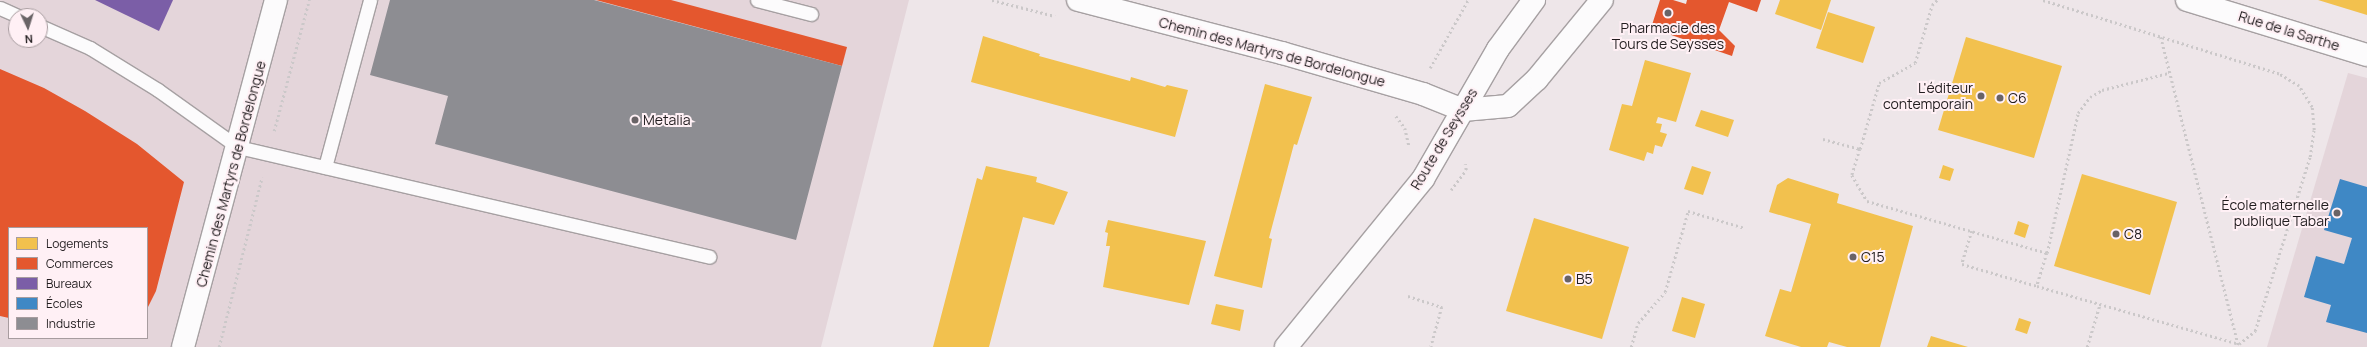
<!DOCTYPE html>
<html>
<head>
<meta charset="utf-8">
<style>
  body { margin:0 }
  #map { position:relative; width:2367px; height:347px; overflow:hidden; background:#eee6e9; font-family:Manrope,sans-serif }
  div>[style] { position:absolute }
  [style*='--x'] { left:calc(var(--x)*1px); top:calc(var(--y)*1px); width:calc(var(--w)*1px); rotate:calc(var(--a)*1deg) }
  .built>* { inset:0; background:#e4d5da }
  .homes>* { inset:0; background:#f2c14e }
  .shops>* { inset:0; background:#e4572e }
  .offices>* { inset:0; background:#7b5ea7 }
  .schools>* { inset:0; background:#3f88c5 }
  .industry>* { inset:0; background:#8d8d92 }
  .path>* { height:2.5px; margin-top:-1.25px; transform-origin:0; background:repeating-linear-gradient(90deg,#cbc8c9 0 2px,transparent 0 5px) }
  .roads { filter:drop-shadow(1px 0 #a6a0a2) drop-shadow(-1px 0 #a6a0a2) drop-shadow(0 1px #a6a0a2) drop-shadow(0 -1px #a6a0a2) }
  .service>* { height:13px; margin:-6.5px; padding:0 6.5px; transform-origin:6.5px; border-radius:6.5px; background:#fcfbfc }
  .minor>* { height:22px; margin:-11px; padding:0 11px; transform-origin:11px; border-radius:11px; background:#fcfbfc }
  .secondary>* { height:22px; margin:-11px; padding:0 11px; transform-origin:11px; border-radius:11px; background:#fcfbfc }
  .dots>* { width:11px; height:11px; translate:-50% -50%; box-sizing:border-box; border:2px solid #fff0f5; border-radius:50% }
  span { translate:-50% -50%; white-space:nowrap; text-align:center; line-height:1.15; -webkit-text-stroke:4px #fff0f5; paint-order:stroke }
  .poi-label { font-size:14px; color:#221d1f }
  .right { translate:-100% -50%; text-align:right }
  .left { translate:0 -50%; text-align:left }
  .street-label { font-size:14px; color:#221d1f }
  .legend { position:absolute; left:8px; top:227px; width:140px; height:112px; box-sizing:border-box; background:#fff0f5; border:1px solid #a79c9f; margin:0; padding:5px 7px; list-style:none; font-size:12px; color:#221d1f }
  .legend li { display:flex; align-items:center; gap:8px; height:20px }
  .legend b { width:20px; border:1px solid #a79c9f }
  .north { position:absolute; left:8px; top:8px; width:40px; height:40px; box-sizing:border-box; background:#fff0f5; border:1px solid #a79c9f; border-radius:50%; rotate:176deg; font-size:11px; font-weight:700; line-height:16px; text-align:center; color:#221d1f }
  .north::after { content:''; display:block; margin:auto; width:14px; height:18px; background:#696366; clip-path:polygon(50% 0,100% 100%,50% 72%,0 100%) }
</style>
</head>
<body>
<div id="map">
  <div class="built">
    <div style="clip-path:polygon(evenodd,0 0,909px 0,821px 347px,0 347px,0 0,16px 16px,40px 16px,40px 40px,16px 40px,16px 16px,0 0,9px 228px,147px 228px,147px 338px,9px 338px,9px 228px)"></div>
    <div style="clip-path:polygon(2348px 73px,2367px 78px,2367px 347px,2267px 347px)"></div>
  </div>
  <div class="homes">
    <div style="clip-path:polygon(1780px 0,1831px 0,1821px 30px,1775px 14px)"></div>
    <div style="clip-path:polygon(2318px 0,2367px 0,2367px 15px)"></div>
    <div style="clip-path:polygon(1828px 12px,1875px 27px,1863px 63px,1816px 48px)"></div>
    <div style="clip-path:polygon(983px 36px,1040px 54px,1039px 56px,1130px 81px,1131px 77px,1165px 87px,1167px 85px,1188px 90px,1175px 137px,971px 82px)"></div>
    <div style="clip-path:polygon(1966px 37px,2062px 66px,2034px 158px,1938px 130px)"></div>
    <div style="clip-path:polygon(1645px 60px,1691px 73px,1676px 122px,1658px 117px,1656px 123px,1662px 124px,1660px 132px,1667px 134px,1662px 147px,1655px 145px,1653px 154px,1647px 152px,1644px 161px,1609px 150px,1622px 104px,1632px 106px)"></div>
    <div style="clip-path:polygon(1265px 84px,1312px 97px,1297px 145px,1294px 144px,1269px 238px,1272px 239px,1262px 288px,1214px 276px)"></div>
    <div style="clip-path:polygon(1701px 110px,1734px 120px,1728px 137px,1695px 126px)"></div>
    <div style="clip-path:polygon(1943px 165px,1954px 169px,1950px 181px,1939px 178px)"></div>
    <div style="clip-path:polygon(986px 166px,1037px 177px,1036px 182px,1068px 192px,1054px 225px,1023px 217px,989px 347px,933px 347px,977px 178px,982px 180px)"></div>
    <div style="clip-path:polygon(1692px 166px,1711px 172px,1703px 195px,1684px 189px)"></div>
    <div style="clip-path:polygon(2082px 174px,2177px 202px,2150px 295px,2054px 266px)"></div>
    <div style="clip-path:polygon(1788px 178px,1839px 194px,1837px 203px,1913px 226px,1880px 347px,1847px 347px,1829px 342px,1827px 347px,1801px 347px,1765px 336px,1780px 289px,1791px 292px,1811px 224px,1769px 212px,1777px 185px)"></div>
    <div style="clip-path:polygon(1534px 218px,1629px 247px,1602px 339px,1506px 311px)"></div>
    <div style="clip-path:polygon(1108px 220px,1206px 241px,1189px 305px,1103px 287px,1110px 246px,1106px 246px,1108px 233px,1105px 232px)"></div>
    <div style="clip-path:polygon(2018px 221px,2029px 225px,2025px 238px,2014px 234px)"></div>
    <div style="clip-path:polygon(1682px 297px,1705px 304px,1695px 338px,1672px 331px)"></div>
    <div style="clip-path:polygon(1216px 304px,1244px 310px,1240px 331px,1211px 324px)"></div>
    <div style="clip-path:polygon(2019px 318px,2031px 322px,2027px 334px,2015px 330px)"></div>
    <div style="clip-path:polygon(1931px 336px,1968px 347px,1927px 347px)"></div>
  </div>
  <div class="shops">
    <div style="clip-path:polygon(596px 0,671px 0,847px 47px,842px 66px)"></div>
    <div style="clip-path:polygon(1660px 0,1673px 0,1686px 4px,1687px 0,1761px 0,1757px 12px,1729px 2px,1719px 30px,1735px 46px,1732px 56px,1651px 28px)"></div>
    <div style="clip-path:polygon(0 69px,44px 88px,85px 111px,137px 144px,184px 182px,156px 291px,147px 309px,147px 228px,9px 228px,9px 318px,0 316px)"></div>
  </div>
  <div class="offices">
    <div style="clip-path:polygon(95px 0,173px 0,159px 31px)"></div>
  </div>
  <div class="schools">
    <div style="clip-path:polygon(2340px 179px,2367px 187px,2367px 333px,2326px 322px,2331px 305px,2304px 297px,2316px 256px,2344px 264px,2352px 238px,2324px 230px)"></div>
  </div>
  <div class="industry">
    <div style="clip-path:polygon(390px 0,594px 0,842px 66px,796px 240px,435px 144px,448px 96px,370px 75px)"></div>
  </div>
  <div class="path">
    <div style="--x:992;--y:0;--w:65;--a:14.3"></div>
    <div style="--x:2161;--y:37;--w:320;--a:75.9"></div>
    <div style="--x:1430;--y:68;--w:78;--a:-60.8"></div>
    <div style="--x:1396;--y:116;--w:15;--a:53"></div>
    <div style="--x:1405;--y:128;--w:18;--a:77"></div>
    <div style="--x:274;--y:131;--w:136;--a:-75"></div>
    <div style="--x:1823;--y:139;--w:38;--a:15"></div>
    <div style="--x:1860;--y:149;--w:27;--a:107"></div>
    <div style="--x:1852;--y:175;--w:30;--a:60"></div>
    <div style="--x:1867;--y:201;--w:187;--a:16.1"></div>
    <div style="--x:2047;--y:253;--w:34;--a:107"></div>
    <div style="--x:2037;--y:286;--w:210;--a:16"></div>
    <div style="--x:2239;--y:344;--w:21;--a:-39"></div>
    <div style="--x:2255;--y:331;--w:182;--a:-72.5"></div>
    <div style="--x:2310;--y:157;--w:27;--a:-82"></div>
    <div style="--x:2314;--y:130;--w:23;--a:-95"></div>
    <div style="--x:2312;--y:107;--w:25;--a:-122"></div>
    <div style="--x:2299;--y:86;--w:23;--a:-149"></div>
    <div style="--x:2279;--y:74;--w:248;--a:-162.7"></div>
    <div style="--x:1860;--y:149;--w:69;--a:-73.9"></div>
    <div style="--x:1879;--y:83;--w:41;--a:-29.1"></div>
    <div style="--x:1915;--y:63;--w:60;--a:-73.7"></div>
    <div style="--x:1932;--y:5;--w:7;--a:-45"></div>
    <div style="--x:1451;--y:190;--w:25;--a:-53"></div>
    <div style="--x:1466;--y:170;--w:6;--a:-99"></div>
    <div style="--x:1972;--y:231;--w:34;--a:107"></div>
    <div style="--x:1962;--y:264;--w:78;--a:16.3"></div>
    <div style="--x:2047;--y:253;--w:143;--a:-77.5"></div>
    <div style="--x:2078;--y:113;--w:20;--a:-53"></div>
    <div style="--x:2090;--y:97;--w:14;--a:-30"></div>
    <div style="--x:2102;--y:90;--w:68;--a:-14.4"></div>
    <div style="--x:1408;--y:296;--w:36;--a:18"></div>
    <div style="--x:1442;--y:307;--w:41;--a:105.4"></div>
    <div style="--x:219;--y:347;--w:175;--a:-75.8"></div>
    <div style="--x:1631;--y:347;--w:25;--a:-74"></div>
    <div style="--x:1638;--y:323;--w:41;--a:-48.9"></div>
    <div style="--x:1665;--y:292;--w:84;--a:-74.1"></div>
    <div style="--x:1688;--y:211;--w:59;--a:16.6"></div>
    <div style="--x:2087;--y:347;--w:45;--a:-73.2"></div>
  </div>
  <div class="roads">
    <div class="service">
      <div style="--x:757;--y:0;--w:56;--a:14.5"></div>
      <div style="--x:0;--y:8;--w:20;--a:24"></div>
      <div style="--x:40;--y:26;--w:55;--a:23.7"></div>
      <div style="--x:90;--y:48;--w:80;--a:31.7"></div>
      <div style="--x:158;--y:90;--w:98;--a:35.5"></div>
      <div style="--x:238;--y:147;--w:484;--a:13.1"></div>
      <div style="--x:325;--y:167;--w:173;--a:-74.9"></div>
    </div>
    <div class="minor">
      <div style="--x:1078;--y:0;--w:211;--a:14.6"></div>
      <div style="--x:1282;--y:53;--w:147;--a:16.2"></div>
      <div style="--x:1423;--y:94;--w:43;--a:21.8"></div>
      <div style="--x:1463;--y:110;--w:45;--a:-5.1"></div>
      <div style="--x:1508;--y:106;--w:40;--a:-43"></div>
      <div style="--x:1537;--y:79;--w:102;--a:-50.6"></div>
      <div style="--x:2187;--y:0;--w:188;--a:17"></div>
      <div style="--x:183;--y:347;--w:359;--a:-75"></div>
    </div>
    <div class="secondary">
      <div style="--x:1286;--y:347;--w:217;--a:-50.8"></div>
      <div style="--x:1423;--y:179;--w:150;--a:-60"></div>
      <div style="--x:1498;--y:49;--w:61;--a:-53.7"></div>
    </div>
  </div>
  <div class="dots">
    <div style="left:1668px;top:13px;background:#696366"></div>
    <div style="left:1981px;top:96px;background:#696366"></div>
    <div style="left:2000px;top:98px;background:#696366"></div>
    <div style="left:635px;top:120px;background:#696366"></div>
    <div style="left:2337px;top:213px;background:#696366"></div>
    <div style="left:2116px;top:234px;background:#696366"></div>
    <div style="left:1853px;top:257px;background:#696366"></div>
    <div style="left:1568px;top:279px;background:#696366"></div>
  </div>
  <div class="poi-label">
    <span style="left:1668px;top:36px">Pharmacie des<br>Tours de Seysses</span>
    <span class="right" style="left:1973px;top:96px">L'éditeur<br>contemporain</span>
    <span class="left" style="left:2008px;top:98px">C6</span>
    <span class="left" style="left:643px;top:120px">Metalia</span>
    <span class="right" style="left:2329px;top:213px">École maternelle<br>publique Tabar</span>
    <span class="left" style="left:2124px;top:234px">C8</span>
    <span class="left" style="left:1861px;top:257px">C15</span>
    <span class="left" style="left:1576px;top:279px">B5</span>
  </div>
  <div class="street-label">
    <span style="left:2289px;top:31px;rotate:17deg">Rue de la Sarthe</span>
    <span style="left:1272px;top:52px;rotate:15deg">Chemin des Martyrs de Bordelongue</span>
    <span style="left:1444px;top:139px;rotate:-59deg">Route de Seysses</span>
    <span style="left:231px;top:174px;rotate:-75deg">Chemin des Martyrs de Bordelongue</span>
  </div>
  <ul class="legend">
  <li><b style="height:11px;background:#f2c14e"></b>Logements</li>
  <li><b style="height:11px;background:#e4572e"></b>Commerces</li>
  <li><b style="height:11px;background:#7b5ea7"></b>Bureaux</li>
  <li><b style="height:11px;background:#3f88c5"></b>Écoles</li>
  <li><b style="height:11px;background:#8d8d92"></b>Industrie</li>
  </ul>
  <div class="north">N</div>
</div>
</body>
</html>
